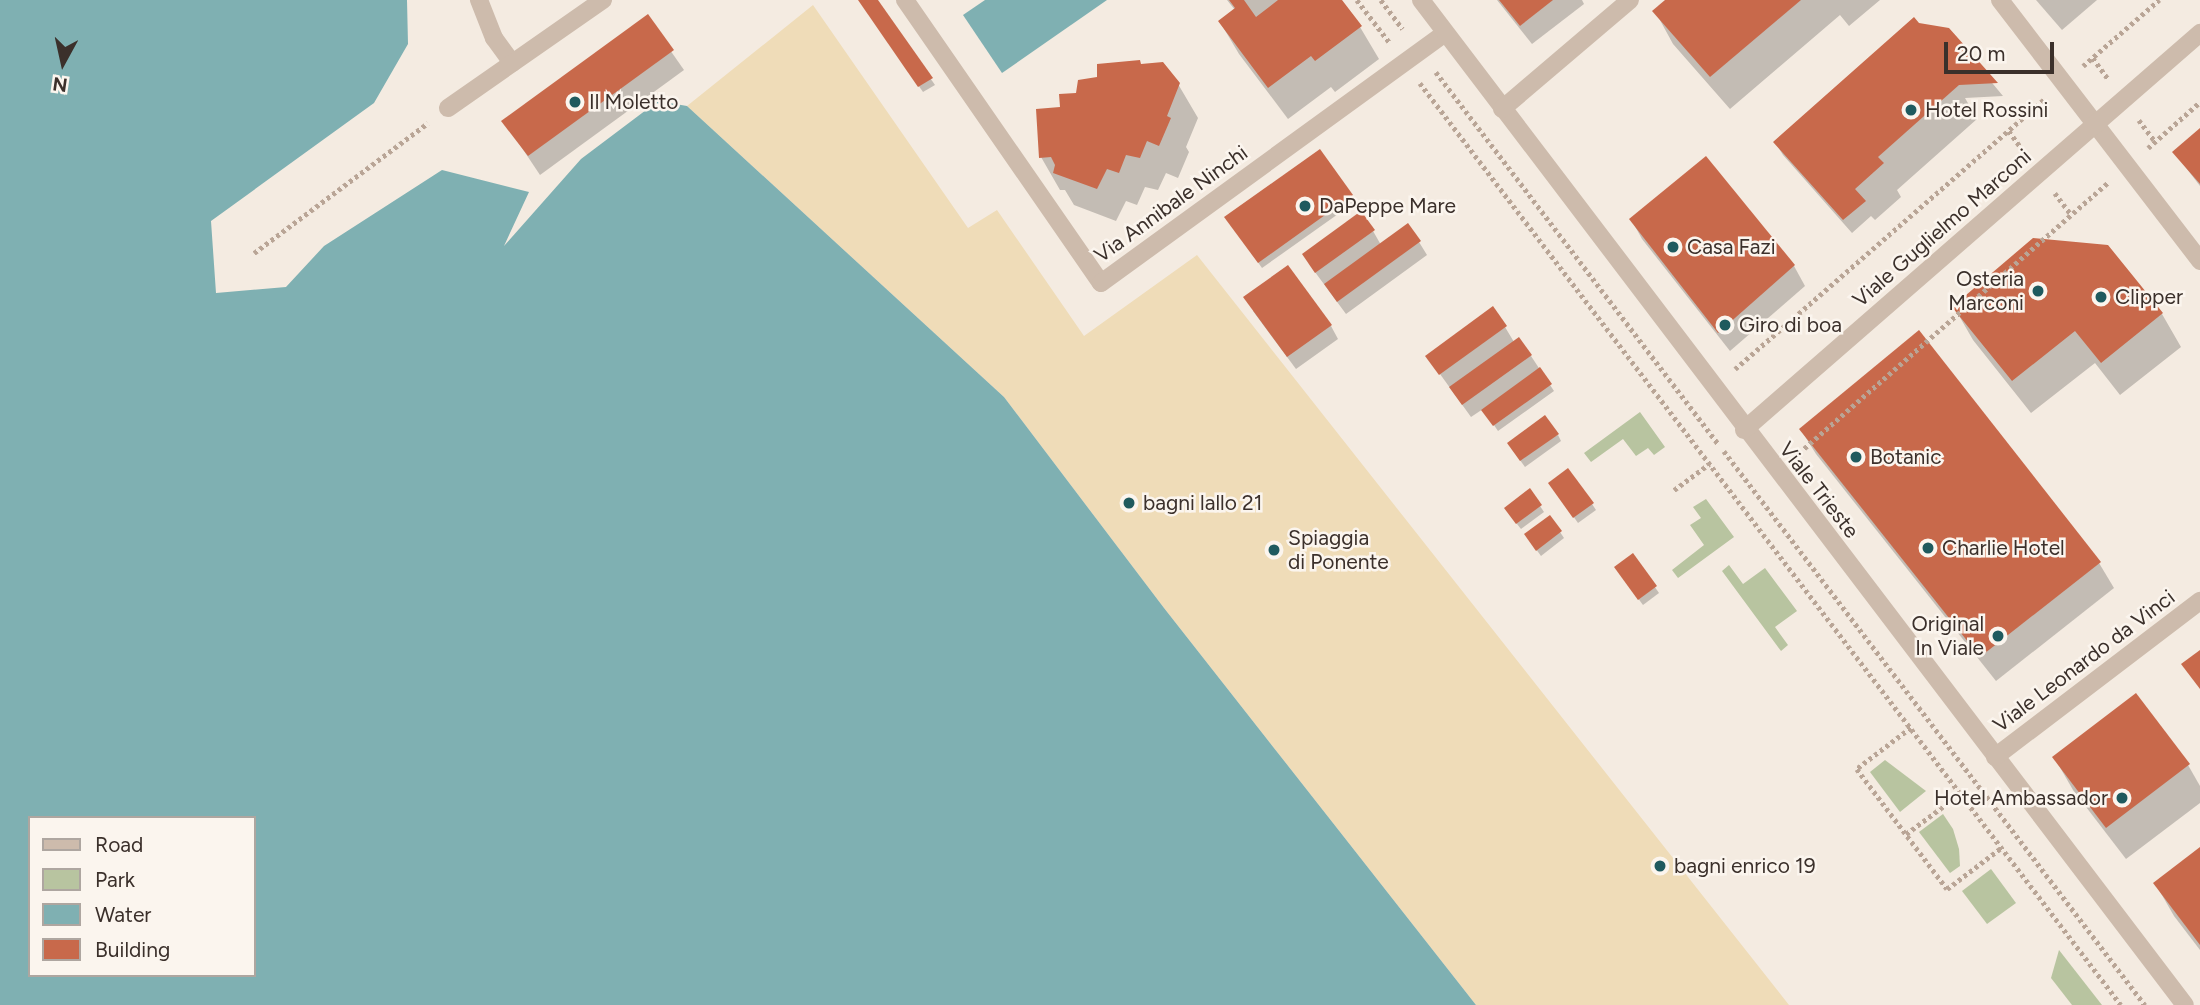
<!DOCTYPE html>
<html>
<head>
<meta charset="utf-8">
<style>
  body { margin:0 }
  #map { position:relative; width:2200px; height:1005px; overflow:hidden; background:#f4ebe1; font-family:Figtree,sans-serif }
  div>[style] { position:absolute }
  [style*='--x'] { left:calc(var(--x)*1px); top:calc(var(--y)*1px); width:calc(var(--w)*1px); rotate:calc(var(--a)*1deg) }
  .green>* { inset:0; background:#b8c4a0 }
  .sand>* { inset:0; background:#efdcb8 }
  .water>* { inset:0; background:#7fb0b2 }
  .shadow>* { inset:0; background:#0003 }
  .building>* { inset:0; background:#c8694b }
  .path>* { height:4.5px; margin-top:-2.25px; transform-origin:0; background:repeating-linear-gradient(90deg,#b9a596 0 3.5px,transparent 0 7px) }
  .street>* { height:18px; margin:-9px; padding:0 9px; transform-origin:9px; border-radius:9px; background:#cdbbac }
  .dots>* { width:19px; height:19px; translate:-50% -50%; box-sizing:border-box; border:4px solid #fbf5ee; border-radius:50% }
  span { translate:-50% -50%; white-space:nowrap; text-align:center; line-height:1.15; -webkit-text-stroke:5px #fbf5ee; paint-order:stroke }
  .poi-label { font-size:21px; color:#3b302b }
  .left { translate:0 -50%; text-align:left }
  .right { translate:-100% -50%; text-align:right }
  .street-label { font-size:21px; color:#3b302b }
  .legend { position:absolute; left:28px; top:816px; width:228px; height:161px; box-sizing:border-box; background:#fbf5ee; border:2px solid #aea6a0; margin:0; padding:9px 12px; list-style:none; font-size:21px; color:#3b302b }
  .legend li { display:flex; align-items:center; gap:14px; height:35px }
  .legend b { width:35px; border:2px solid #aea6a0 }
  .north { position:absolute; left:28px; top:28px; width:70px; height:70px; -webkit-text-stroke:5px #fbf5ee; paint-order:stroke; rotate:188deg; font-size:19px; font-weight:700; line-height:28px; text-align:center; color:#3b302b }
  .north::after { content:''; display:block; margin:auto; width:24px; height:32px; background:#3b302b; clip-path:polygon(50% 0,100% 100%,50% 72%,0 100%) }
  .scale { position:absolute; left:1944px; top:42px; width:110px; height:32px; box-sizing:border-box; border:4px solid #3b302b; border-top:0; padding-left:9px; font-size:21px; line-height:24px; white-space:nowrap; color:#3b302b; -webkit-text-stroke:5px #fbf5ee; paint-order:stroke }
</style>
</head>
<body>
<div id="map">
  <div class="green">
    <div style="clip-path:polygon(1640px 412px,1665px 447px,1654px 455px,1648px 448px,1636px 456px,1623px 439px,1591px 462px,1584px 453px)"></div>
    <div style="clip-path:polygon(1706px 499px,1734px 537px,1678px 578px,1672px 570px,1704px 545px,1690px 525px,1701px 518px,1693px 507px)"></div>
    <div style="clip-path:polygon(1729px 565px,1743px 584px,1765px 568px,1797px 611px,1775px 627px,1788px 645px,1781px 651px,1722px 571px)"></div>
    <div style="clip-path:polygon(1885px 760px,1926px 791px,1900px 812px,1870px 772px)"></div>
    <div style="clip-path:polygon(1943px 814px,1953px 829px,1959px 849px,1960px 866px,1950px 873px,1919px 832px)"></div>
    <div style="clip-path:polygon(1991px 869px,2016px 903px,1987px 924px,1962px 891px)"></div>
    <div style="clip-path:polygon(2059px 950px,2102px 1005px,2072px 1005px,2051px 978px)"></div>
  </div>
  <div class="sand">
    <div style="clip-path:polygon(813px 5px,968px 228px,997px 210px,1084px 336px,1197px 255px,1789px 1005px,1476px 1005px,1164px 608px,1004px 397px,687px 106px)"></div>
  </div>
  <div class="water">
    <div style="clip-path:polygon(evenodd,0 0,407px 0,408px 44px,374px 103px,211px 221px,216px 293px,286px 287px,324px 246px,442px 170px,529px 192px,504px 246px,581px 159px,658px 101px,687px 106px,1004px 397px,1164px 608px,1476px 1005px,0 1005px,0 0,30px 818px,254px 818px,254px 975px,30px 975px,30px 818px)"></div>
    <div style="clip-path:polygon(985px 0,1107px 0,1002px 73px,963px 15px)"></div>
  </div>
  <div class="shadow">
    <div style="clip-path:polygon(859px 0,876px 0,935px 85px,923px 92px)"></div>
    <div style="clip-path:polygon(1227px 0,1330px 0,1360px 27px,1379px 59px,1335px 92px,1331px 87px,1288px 119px,1239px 54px,1220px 22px,1235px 10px)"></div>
    <div style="clip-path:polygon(1497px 0,1582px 0,1584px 4px,1532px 44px)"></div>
    <div style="clip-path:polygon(1668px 0,1880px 0,1849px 26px,1840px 15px,1730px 109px,1673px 44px,1655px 11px)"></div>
    <div style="clip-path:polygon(2036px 0,2097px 0,2062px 30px)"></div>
    <div style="clip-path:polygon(647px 17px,684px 70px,540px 175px,504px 121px)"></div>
    <div style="clip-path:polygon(1948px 30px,2003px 96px,1965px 98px,1977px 119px,1897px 190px,1901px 197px,1875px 220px,1871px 216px,1852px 233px,1783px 155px,1775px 142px)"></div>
    <div style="clip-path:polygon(1142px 66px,1178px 84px,1198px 118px,1186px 147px,1189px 152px,1178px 178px,1166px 173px,1158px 190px,1145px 187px,1137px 205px,1126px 201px,1116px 221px,1074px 205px,1065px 190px,1060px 190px,1041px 157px,1062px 109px,1077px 94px)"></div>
    <div style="clip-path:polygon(2200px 130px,2200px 186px,2174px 152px)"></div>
    <div style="clip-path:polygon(1319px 151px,1355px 202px,1262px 268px,1230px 223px)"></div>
    <div style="clip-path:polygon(1706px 158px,1794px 266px,1805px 286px,1730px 351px,1642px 239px,1631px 219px)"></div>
    <div style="clip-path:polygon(1373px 231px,1381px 245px,1419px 242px,1427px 255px,1346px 314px,1312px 268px)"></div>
    <div style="clip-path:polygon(2107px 246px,2162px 314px,2181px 347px,2120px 395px,2095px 363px,2031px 413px,1973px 340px,1954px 307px)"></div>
    <div style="clip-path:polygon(1253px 311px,1331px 326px,1338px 339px,1296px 369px)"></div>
    <div style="clip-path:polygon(1505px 327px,1514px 342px,1531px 356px,1554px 391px,1498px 431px,1483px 409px,1471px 417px,1427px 356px)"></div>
    <div style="clip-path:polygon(1801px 430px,2099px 563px,2114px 588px,1996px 681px,1816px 454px)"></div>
    <div style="clip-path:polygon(1558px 435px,1561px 441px,1525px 467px,1512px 449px)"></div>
    <div style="clip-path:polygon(1554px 489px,1592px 504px,1596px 510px,1578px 523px)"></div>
    <div style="clip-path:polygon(1530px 491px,1544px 512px,1521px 529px,1509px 514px)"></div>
    <div style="clip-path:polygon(1550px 517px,1564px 538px,1541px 556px,1530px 541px)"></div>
    <div style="clip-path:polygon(1633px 556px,1659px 593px,1643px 605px,1620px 574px)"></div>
    <div style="clip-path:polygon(2136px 696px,2188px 765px,2200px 786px,2200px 803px,2126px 859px,2073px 790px,2054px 757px)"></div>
    <div style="clip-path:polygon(2200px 849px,2200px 950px,2174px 916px,2155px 883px)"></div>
  </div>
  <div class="building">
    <div style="clip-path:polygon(858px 0,878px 0,933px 78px,918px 87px)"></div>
    <div style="clip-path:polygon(1229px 0,1244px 0,1256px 17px,1278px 0,1342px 0,1362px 26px,1315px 61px,1311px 56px,1268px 88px,1218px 21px,1235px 8px)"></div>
    <div style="clip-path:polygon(1499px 0,1553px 0,1520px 26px)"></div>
    <div style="clip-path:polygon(1665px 0,1801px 0,1710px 77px,1652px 11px)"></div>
    <div style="clip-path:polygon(648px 14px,674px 50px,528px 156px,501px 121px)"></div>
    <div style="clip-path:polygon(1914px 17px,1919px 23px,1949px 28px,1998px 83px,1959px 85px,1878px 157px,1884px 163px,1855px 189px,1866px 201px,1843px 220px,1773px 142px)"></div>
    <div style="clip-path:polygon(1140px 60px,1141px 64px,1163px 62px,1180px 83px,1167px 116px,1171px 118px,1159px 146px,1147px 141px,1140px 158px,1126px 155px,1119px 173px,1107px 169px,1097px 189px,1053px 173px,1055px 165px,1051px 157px,1039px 158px,1036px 109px,1060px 107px,1059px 94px,1076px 93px,1078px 80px,1097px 77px,1097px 64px)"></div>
    <div style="clip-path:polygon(2200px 128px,2200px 184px,2172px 152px)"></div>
    <div style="clip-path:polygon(1320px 149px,1353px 195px,1258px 263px,1224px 217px)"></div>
    <div style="clip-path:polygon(1706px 156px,1795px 265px,1718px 333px,1629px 219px)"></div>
    <div style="clip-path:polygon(1361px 211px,1375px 230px,1315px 273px,1302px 254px)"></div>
    <div style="clip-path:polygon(1408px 223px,1421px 241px,1337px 302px,1324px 284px)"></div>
    <div style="clip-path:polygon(2033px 238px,2108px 245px,2163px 313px,2101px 363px,2075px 331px,2012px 381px,1952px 307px)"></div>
    <div style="clip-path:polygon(1288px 265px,1332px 325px,1287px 357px,1243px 297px)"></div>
    <div style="clip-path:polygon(1493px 306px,1507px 326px,1439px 375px,1425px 356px)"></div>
    <div style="clip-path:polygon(1919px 330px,2101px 562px,1980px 657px,1799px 429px)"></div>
    <div style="clip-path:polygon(1519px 337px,1532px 355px,1462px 405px,1449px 387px)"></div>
    <div style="clip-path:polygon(1540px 367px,1552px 384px,1493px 426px,1481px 410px)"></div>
    <div style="clip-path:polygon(1545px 415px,1559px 434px,1520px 461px,1507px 443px)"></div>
    <div style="clip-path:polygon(1568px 468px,1594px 503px,1573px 518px,1548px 483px)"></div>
    <div style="clip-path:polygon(1530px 488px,1542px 505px,1516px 524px,1504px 508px)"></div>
    <div style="clip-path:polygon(1550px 515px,1562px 531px,1536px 551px,1524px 534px)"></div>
    <div style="clip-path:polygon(1633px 553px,1657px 586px,1638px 600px,1614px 567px)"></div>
    <div style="clip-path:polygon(2200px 650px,2200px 689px,2181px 664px)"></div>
    <div style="clip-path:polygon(2136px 693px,2190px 764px,2106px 828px,2052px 757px)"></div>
    <div style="clip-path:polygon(2200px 847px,2200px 945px,2153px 883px)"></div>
  </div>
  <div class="path">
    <div style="--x:1357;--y:0;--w:54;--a:52.5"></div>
    <div style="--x:1381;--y:0;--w:36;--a:53"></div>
    <div style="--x:2093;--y:58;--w:27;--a:54"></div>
    <div style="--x:2083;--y:66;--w:101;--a:-41"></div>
    <div style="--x:1436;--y:72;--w:467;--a:52.8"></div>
    <div style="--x:1420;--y:83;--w:1158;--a:52.75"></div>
    <div style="--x:2139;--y:120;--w:26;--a:53"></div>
    <div style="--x:2009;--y:131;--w:26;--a:54"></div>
    <div style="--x:2148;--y:148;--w:69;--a:-41.5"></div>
    <div style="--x:2055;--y:193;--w:26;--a:53"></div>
    <div style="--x:254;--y:253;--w:217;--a:-36.8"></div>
    <div style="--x:1735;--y:369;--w:411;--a:-41.1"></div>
    <div style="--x:1724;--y:451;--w:696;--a:52.77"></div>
    <div style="--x:1799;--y:453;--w:410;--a:-41.2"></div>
    <div style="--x:1674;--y:490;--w:44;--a:-36.6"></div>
    <div style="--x:1911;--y:728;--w:68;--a:142.8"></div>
    <div style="--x:1857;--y:769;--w:150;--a:53.1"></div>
    <div style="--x:1947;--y:889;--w:68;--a:-37.2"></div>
    <div style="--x:1906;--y:834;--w:67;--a:-36.5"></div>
  </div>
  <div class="street">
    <div style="--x:479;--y:0;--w:41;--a:68.5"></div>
    <div style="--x:494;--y:38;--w:31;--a:54"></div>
    <div style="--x:905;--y:0;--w:344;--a:55.3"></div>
    <div style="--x:1101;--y:283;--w:425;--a:-36"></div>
    <div style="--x:1421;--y:0;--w:1262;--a:52.76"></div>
    <div style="--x:2000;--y:0;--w:329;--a:52.5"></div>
    <div style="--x:448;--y:108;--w:189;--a:-34.9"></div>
    <div style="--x:1502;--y:109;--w:168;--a:-40.4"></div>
    <div style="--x:1744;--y:430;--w:605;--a:-41.04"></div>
    <div style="--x:1995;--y:757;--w:258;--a:-37.3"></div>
  </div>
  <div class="dots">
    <div style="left:575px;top:102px;background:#1f5a5e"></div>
    <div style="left:1911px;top:110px;background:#1f5a5e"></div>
    <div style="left:1305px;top:206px;background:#1f5a5e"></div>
    <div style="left:1673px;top:247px;background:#1f5a5e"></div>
    <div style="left:2038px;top:291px;background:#1f5a5e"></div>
    <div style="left:2101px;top:297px;background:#1f5a5e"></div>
    <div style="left:1725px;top:325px;background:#1f5a5e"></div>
    <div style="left:1856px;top:457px;background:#1f5a5e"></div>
    <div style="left:1129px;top:503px;background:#1f5a5e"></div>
    <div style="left:1928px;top:548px;background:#1f5a5e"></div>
    <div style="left:1274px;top:550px;background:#1f5a5e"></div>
    <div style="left:1998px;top:636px;background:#1f5a5e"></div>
    <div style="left:2122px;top:798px;background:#1f5a5e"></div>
    <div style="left:1660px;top:866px;background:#1f5a5e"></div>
  </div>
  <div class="poi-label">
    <span class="left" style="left:589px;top:102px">Il Moletto</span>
    <span class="left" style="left:1925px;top:110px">Hotel Rossini</span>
    <span class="left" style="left:1319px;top:206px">DaPeppe Mare</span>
    <span class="left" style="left:1687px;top:247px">Casa Fazi</span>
    <span class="right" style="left:2024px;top:291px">Osteria<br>Marconi</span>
    <span class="left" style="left:2115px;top:297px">Clipper</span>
    <span class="left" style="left:1739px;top:325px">Giro di boa</span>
    <span class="left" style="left:1870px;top:457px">Botanic</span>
    <span class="left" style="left:1143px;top:503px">bagni lallo 21</span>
    <span class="left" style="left:1288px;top:550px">Spiaggia<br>di Ponente</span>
    <span class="left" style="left:1942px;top:548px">Charlie Hotel</span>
    <span class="right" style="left:1984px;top:636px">Original<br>In Viale</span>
    <span class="right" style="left:2108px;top:798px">Hotel Ambassador</span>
    <span class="left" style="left:1674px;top:866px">bagni enrico 19</span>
  </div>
  <div class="street-label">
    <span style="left:1171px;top:204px;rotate:-36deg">Via Annibale Ninchi</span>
    <span style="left:1942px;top:228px;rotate:-41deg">Viale Guglielmo Marconi</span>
    <span style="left:1819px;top:490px;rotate:52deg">Viale Trieste</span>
    <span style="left:2084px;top:661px;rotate:-37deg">Viale Leonardo da Vinci</span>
  </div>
  <ul class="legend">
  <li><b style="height:9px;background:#cdbbac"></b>Road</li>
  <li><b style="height:19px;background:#b8c4a0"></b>Park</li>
  <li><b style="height:19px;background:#7fb0b2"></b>Water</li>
  <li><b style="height:19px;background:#c8694b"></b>Building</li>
  </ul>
  <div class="north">N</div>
  <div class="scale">20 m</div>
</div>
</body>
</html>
